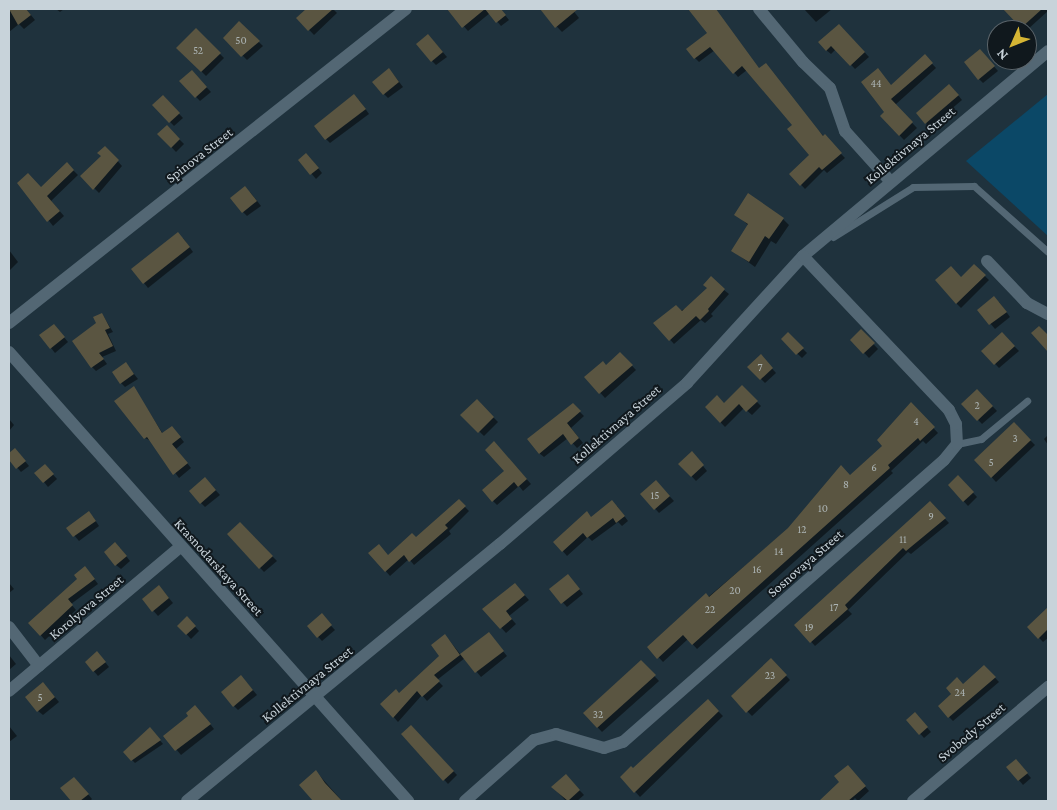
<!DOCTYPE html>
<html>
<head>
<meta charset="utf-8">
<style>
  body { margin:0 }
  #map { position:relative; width:1057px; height:810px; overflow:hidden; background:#1f323d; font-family:"Crimson Pro",serif }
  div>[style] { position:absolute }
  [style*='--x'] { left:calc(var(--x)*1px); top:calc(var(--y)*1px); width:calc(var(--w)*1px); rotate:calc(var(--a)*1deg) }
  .green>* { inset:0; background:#0b4867 }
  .shadow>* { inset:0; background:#0007 }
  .building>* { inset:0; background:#5a5541 }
  .service>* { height:7px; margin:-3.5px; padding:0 3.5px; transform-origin:3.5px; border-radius:3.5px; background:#536774 }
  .minor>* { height:12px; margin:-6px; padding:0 6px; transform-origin:6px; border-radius:6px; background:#536774 }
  span { translate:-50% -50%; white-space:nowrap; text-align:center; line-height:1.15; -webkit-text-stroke:4px #10181d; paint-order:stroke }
  .number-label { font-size:11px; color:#acb4b4 }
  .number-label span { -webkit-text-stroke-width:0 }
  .street-label { font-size:14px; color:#c8d3da }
  .frame { position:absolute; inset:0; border:10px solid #c8d3da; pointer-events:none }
  .north { position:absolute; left:987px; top:20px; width:50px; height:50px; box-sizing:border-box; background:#10181d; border:1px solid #5a6369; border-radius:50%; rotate:226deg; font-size:14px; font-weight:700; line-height:20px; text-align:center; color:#c8d3da }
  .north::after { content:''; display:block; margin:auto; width:18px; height:22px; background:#d5b534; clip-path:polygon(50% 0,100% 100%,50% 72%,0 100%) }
</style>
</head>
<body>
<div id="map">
  <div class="green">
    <div style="clip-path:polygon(1048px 94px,1048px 236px,966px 161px)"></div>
  </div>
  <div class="shadow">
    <div style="clip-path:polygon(9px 9px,26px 9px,35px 20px,24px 29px,19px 24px,9px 32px)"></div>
    <div style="clip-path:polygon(56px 9px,64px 9px,60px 12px)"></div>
    <div style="clip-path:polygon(308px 9px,314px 12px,318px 9px,333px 9px,337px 13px,314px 35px,298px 18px)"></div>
    <div style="clip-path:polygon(456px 9px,500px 9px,509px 20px,501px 26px,490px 13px,468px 31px,451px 12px)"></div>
    <div style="clip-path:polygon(540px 9px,572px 9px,579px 18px,562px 32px)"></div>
    <div style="clip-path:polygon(690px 9px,715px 9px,759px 70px,845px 158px,827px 173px,824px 170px,805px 189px,791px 174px,810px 155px,794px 125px,747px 70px,738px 77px,715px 50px,699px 62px,695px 58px,688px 50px,708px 33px)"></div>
    <div style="clip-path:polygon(804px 9px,832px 9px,816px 22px)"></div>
    <div style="clip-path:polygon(1005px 9px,1048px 9px,1048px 11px,1027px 30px)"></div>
    <div style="clip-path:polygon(239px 23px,263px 46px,247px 60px,225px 38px)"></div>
    <div style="clip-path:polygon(839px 25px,869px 57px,855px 69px,836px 49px,831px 54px,826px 50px)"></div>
    <div style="clip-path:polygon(196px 30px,224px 58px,206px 76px,178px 48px)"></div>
    <div style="clip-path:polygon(428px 35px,447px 57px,436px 65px,432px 61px)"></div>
    <div style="clip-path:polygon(984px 55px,998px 71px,983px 83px,979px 79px)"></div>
    <div style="clip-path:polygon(925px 56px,936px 68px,895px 105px,917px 128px,904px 140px,881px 116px,886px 112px,891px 86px)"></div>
    <div style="clip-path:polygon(192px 72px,211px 92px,200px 101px,181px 81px)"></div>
    <div style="clip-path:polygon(393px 74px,403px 87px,388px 98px,384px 94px)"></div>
    <div style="clip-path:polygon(954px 90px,962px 100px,930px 127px,926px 123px)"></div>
    <div style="clip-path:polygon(163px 97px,183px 118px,174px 126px,154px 105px)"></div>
    <div style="clip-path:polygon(359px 100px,369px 114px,330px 143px,326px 139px)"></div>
    <div style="clip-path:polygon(167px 127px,184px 144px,176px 152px,159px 134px)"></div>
    <div style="clip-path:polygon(105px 147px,122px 166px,99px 193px,82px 176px,102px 156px)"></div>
    <div style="clip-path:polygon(311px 159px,322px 173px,316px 179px,300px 160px)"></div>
    <div style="clip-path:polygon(67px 164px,78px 175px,51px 201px,64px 216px,53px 226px,19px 183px,41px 189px)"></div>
    <div style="clip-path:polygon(250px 192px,261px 206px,247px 216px,243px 212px)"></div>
    <div style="clip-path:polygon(736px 214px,783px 219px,789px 225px,776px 244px,771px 241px,755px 267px,733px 251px,748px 225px)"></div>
    <div style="clip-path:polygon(183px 238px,193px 252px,148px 288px,133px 269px)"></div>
    <div style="clip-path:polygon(9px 250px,18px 262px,9px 271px)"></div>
    <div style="clip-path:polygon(974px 266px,989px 280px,961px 308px,956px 303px,961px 279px)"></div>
    <div style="clip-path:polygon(724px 290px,729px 294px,711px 314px,713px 316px,705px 323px,701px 320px,674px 344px,655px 323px)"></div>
    <div style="clip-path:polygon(999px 302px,1010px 317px,995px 329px,979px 310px)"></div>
    <div style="clip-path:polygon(102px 314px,113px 332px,108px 334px,116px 351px,102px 357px,107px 364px,96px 371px,92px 367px,98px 324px)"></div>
    <div style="clip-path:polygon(58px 330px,68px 342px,55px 353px,51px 348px)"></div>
    <div style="clip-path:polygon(861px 331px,878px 349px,869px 358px,852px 340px)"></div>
    <div style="clip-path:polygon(788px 334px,807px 353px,802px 358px,782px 339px)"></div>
    <div style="clip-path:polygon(1002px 334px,1019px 351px,999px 368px,983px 351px)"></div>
    <div style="clip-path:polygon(620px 353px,636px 370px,605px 398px,586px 377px,607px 366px)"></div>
    <div style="clip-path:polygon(761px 356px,776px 373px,765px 383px,749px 367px)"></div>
    <div style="clip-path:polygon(126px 364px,138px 379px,125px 387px,121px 383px)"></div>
    <div style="clip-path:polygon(742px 387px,761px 406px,752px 415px,744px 408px,725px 427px,706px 407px,724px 404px)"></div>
    <div style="clip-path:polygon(134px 388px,163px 434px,176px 432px,184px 442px,176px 449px,191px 468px,179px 478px,151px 441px,145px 438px)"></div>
    <div style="clip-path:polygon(977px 390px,997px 411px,982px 424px,963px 404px)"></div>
    <div style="clip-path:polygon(477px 401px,498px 422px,484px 436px,462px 415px)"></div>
    <div style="clip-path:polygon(911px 404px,938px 433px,926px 444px,923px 441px,891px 471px,893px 473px,697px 649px,688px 639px,663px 662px,649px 647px,851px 476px,884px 446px)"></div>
    <div style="clip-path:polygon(573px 405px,584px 416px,571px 428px,583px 443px,577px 448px,568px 438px,544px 457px,539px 453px)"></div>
    <div style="clip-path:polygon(9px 419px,14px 425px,9px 431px)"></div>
    <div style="clip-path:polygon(1014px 424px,1035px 445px,996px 482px,976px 460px)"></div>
    <div style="clip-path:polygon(1048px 435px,1048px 445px,1044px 439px)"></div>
    <div style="clip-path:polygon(498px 447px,531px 484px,523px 491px,519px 486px,497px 505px,493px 501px,506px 471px)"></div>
    <div style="clip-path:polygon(15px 449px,29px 466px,21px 472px,9px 458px)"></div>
    <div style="clip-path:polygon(696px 457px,707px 471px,696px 481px,680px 464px)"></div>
    <div style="clip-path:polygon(49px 470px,57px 479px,48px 487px,44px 482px)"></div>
    <div style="clip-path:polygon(958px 477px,977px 497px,968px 506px,949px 485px)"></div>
    <div style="clip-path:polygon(209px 483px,220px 495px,205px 507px,201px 503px)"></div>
    <div style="clip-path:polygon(660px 486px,674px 501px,659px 513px,642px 494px)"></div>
    <div style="clip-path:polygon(459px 501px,469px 511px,449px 531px,451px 534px,414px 565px,409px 559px,390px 576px,370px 553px,388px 556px,416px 539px)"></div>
    <div style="clip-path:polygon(930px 503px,949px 523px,911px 554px,908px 552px,848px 610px,852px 614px,815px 646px,796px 625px)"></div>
    <div style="clip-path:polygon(617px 506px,628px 521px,622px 526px,618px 522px,592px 541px,588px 537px,567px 556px,555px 542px,592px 518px)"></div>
    <div style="clip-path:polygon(93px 517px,99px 526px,79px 541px,68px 528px)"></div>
    <div style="clip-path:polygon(240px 523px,277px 561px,264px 572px,228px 534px)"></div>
    <div style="clip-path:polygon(120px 548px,130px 561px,121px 569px,116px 565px)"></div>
    <div style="clip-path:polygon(89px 572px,98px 584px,71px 604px,76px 610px,45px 640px,30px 623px)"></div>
    <div style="clip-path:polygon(572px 580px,583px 594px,567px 607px,551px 589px)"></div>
    <div style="clip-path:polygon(9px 583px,14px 589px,9px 593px)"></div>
    <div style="clip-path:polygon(519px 589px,529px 600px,509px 616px,516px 624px,506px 633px,484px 609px)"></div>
    <div style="clip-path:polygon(163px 591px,173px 603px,158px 616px,143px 599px)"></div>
    <div style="clip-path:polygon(1048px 609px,1048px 638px,1043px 642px,1029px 627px)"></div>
    <div style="clip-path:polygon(321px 615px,335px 630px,322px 641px,309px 627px)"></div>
    <div style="clip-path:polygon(187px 618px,199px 631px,191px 639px,179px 626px)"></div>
    <div style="clip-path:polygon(489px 634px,507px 656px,481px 677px,465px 658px,437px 680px,443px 686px,427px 701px,422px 695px,398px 722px,382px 704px,399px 695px,441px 656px,449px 640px,461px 655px)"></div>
    <div style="clip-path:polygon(9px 655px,16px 664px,9px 670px)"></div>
    <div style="clip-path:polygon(101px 657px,109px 667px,98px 676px,86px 662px)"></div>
    <div style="clip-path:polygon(771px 660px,790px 680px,752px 716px,732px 696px)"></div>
    <div style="clip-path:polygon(641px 662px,659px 681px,602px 732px,584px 713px)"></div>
    <div style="clip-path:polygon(984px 666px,999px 682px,953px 721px,949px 717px,963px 686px)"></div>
    <div style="clip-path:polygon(245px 681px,257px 695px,238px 710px,234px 706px)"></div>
    <div style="clip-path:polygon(47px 688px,59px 702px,43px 715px,38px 711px)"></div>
    <div style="clip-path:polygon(708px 701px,723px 716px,640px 797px,622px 777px,633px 770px)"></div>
    <div style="clip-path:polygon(200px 711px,214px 729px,181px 755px,165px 736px)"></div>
    <div style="clip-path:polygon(915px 714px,931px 732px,924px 738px,908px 720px)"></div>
    <div style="clip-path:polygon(9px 726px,17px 736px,9px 742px)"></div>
    <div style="clip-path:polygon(411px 726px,457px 775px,448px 784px,403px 734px)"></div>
    <div style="clip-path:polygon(153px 732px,163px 744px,135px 763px,132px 760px)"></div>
    <div style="clip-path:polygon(1020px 765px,1031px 778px,1023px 785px,1008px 767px)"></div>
    <div style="clip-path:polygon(852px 771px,869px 791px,858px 801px,855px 798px,852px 801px,820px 801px)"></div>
    <div style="clip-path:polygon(320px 776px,342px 801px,322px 801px,319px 797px)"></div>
    <div style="clip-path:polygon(566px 776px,584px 795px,577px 801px,566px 801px,553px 787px)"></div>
    <div style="clip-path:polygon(79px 783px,92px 799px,90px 801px,73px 801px,62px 788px)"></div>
  </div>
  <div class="building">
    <div style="clip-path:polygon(9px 9px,26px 9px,31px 15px,18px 25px)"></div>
    <div style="clip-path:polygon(306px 9px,333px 9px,308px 31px,296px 18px)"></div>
    <div style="clip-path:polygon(447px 9px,501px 9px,506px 15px,496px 23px,485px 9px,462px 28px)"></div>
    <div style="clip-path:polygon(540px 9px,578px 9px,555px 28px)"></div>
    <div style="clip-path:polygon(688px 9px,716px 9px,759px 68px,766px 63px,823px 136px,825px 134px,842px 153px,822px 170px,819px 167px,800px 186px,789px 174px,809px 155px,787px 129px,792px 125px,742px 66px,733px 74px,710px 47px,694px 59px,686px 49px,707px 33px)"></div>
    <div style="clip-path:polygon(1003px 9px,1042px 9px,1021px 28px)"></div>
    <div style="clip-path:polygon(239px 21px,260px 41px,241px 57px,223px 38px)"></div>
    <div style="clip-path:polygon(839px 24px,865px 52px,850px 66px,831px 46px,826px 51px,818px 42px)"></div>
    <div style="clip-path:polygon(196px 28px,221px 53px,201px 72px,176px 48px)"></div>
    <div style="clip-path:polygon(428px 34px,443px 52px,431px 62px,416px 44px)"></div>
    <div style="clip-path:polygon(980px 49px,995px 66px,978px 80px,964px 62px)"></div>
    <div style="clip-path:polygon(925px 54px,933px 63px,891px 99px,913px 122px,899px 136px,880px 116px,884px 112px,861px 82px,878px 68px,891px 85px)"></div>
    <div style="clip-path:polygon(389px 68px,399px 82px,383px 95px,372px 82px)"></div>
    <div style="clip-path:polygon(192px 70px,207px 87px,195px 98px,179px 81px)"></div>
    <div style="clip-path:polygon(949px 84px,959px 95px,925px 124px,916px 113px)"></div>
    <div style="clip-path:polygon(354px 94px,366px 109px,325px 140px,314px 126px)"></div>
    <div style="clip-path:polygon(163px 95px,180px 113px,169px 123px,152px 105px)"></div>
    <div style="clip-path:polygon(167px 125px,180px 139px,171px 148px,157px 134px)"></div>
    <div style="clip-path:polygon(105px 146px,119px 160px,93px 190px,80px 176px,101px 156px,97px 153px)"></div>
    <div style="clip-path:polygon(306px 153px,319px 168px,310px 175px,298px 160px)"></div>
    <div style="clip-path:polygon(67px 162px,74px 170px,47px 196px,60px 211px,47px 222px,17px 183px,28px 173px,41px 187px)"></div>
    <div style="clip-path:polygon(245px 186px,257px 201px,242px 213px,230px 198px)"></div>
    <div style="clip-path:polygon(748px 193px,784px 218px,769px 239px,765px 236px,749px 262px,731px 251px,748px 224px,734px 215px)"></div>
    <div style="clip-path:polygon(178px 232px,190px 247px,143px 284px,131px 269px)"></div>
    <div style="clip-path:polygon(974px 264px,986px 275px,956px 304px,935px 280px,951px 266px,961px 277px)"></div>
    <div style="clip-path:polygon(711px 276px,725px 289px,708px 309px,709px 311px,700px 320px,696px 316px,669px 341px,653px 323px,676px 305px,682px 311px,707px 288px,703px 285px)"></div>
    <div style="clip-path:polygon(994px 296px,1007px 312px,989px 325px,977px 310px)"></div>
    <div style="clip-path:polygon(102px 313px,110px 328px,105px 330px,113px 346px,99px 353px,104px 359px,91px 368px,72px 341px,96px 323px,93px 317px)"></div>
    <div style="clip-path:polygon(54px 324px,65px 337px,50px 349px,39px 335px)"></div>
    <div style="clip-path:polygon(1039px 326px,1048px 335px,1048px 352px,1031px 333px)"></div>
    <div style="clip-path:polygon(861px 329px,875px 343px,863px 354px,850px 340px)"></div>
    <div style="clip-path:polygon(788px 332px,804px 348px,796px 355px,781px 339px)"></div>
    <div style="clip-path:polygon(1002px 332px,1015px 346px,994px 365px,981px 351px)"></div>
    <div style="clip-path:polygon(620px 352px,633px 365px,599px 394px,584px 377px,603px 361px,606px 365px)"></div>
    <div style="clip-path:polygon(761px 354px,773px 368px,760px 380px,747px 367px)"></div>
    <div style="clip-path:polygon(126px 362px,134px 374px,120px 384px,112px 372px)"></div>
    <div style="clip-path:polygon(742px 385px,758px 401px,746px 412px,739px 404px,720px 423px,705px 407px,717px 395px,724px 403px)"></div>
    <div style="clip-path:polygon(134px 386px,162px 433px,172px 426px,181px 437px,172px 444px,188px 463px,173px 475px,147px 437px,144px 439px,114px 401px)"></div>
    <div style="clip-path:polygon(977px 389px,993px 406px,977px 421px,961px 404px)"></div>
    <div style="clip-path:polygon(477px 399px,494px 417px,478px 433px,460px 415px)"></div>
    <div style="clip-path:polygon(911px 402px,935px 427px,920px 441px,918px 438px,888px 465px,890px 468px,692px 645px,683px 635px,657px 659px,647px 647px,706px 593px,709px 597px,788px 528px,841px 465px,850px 475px,882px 446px,877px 440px)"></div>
    <div style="clip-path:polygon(573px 403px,581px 411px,567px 423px,579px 438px,571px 445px,563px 434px,539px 454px,527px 439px)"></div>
    <div style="clip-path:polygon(1014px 422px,1031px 440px,991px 478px,974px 460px)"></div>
    <div style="clip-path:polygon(494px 441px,527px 479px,518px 487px,514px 482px,492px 502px,482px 490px,504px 471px,485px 450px)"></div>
    <div style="clip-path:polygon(15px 448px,26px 461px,16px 469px,9px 460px,9px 453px)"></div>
    <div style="clip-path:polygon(692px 451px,704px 465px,691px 477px,678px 464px)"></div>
    <div style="clip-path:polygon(45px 464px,54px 474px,43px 483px,34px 473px)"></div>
    <div style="clip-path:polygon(958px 475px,974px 492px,963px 502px,948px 485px)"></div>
    <div style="clip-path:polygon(205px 477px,216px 490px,200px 504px,189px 491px)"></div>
    <div style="clip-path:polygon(656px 480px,670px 496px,654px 510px,640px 494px)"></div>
    <div style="clip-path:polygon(459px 499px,466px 506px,445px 525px,448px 528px,409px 562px,404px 555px,385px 572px,368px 553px,379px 544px,388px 555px,412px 533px,416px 537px)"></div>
    <div style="clip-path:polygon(612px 500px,625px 516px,616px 523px,613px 518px,587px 538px,583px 533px,562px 552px,553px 542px,587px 511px,591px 517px)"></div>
    <div style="clip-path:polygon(930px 501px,946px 518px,906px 551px,903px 548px,845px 605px,848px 609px,810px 643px,794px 625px)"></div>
    <div style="clip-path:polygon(89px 511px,96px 521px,73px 537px,66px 528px)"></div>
    <div style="clip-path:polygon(240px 522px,273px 556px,259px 569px,227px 534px)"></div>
    <div style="clip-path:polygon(115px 542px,127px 556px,115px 566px,104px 552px)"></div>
    <div style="clip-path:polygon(85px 566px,95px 579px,68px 599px,73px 605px,40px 636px,28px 623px,77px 579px,74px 575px)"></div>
    <div style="clip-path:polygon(568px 574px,580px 589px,561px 604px,549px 589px)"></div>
    <div style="clip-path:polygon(515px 583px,525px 595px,506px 611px,512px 619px,500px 629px,482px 609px)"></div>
    <div style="clip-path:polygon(159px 585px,169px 598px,152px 612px,142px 599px)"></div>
    <div style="clip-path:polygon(1048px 607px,1048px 629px,1038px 639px,1027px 627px)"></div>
    <div style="clip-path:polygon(322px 613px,332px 625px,317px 638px,307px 626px)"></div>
    <div style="clip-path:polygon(187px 616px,196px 626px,186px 635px,177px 626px)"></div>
    <div style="clip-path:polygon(489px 632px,504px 651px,475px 673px,460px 654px)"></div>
    <div style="clip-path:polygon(445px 634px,460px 655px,434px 675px,440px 681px,422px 697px,417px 691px,393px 718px,380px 704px,396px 689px,399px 693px,439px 656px,431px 645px)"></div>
    <div style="clip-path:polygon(97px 651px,106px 662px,93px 672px,85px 662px)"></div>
    <div style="clip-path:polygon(771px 658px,787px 675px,746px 713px,731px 696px)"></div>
    <div style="clip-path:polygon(641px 660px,656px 675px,597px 728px,583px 713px)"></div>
    <div style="clip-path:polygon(984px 665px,996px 677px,948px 718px,938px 706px,951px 694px,946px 688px,957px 677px,963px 684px)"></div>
    <div style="clip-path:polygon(241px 675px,253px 690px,233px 707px,221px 692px)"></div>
    <div style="clip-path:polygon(43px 682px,55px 697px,37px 712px,25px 697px)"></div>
    <div style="clip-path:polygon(708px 699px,719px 711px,634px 793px,620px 777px,631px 766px,633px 768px)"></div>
    <div style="clip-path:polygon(195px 705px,211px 724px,175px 751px,163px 736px,188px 716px,186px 713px)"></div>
    <div style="clip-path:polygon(915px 712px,928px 727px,919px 735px,906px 720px)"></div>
    <div style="clip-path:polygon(411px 725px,454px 771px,443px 781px,401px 734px)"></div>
    <div style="clip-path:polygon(150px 727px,161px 740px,131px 761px,123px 752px)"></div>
    <div style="clip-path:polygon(1016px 759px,1028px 773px,1018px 781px,1006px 767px)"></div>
    <div style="clip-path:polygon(848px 765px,866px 786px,848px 801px,819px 801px,839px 782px,834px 776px)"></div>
    <div style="clip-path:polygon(316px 770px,325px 783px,342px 801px,313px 801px,299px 785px)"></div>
    <div style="clip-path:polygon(566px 774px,580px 790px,568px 801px,551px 787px)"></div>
    <div style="clip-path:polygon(74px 777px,89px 794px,80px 801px,71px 801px,60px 788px)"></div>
  </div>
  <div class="service">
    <div style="--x:833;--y:237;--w:94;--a:-32"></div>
    <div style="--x:913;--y:187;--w:61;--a:-0.9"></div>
    <div style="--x:974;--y:186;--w:99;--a:41.7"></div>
    <div style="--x:957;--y:444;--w:25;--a:-12"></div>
    <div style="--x:981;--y:439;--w:60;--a:-39.6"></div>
  </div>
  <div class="minor">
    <div style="--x:759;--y:9;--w:69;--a:50.3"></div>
    <div style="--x:803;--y:62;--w:37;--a:44"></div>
    <div style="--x:830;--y:88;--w:46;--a:70.8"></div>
    <div style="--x:845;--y:131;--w:67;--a:48"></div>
    <div style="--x:987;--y:261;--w:58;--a:46.4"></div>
    <div style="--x:1027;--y:303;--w:24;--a:28"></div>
    <div style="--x:9;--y:323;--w:506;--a:-38.34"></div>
    <div style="--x:9;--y:352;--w:601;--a:48.37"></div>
    <div style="--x:9;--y:627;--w:49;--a:52.4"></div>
    <div style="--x:9;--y:691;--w:225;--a:-40.1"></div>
    <div style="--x:187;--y:801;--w:405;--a:-39.4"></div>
    <div style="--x:500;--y:544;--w:247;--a:-40.7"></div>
    <div style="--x:687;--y:383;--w:172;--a:-47.6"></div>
    <div style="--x:803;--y:256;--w:319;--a:-39.9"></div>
    <div style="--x:465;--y:801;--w:92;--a:-41.5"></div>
    <div style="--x:534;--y:740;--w:23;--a:-15"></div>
    <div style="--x:556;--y:734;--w:50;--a:16.3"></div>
    <div style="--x:604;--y:748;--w:20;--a:-18"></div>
    <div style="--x:623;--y:742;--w:427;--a:-41.3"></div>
    <div style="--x:944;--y:460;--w:21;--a:-51"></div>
    <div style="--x:957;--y:444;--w:20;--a:-93"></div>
    <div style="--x:956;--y:424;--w:16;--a:-117"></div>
    <div style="--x:949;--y:410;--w:212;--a:-133.5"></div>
    <div style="--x:913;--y:801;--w:177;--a:-40.2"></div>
  </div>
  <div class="number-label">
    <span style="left:241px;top:40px">50</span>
    <span style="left:198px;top:50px">52</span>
    <span style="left:876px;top:83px">44</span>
    <span style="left:760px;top:367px">7</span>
    <span style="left:977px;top:405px">2</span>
    <span style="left:916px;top:421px">4</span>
    <span style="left:1015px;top:438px">3</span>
    <span style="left:991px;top:462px">5</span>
    <span style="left:874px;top:467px">6</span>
    <span style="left:846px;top:484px">8</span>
    <span style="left:655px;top:495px">15</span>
    <span style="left:823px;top:508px">10</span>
    <span style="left:931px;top:516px">9</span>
    <span style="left:802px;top:529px">12</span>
    <span style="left:903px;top:539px">11</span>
    <span style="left:779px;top:551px">14</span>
    <span style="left:757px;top:569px">16</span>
    <span style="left:735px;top:590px">20</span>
    <span style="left:834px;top:607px">17</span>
    <span style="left:710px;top:609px">22</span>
    <span style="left:809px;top:627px">19</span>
    <span style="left:770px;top:675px">23</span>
    <span style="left:960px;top:692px">24</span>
    <span style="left:40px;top:697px">5</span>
    <span style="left:598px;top:714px">32</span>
  </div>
  <div class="street-label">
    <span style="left:910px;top:145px;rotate:-40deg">Kollektivnaya Street</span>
    <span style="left:199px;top:155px;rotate:-38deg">Spinova Street</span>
    <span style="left:616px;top:424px;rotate:-41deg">Kollektivnaya Street</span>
    <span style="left:805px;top:563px;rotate:-41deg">Sosnovaya Street</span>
    <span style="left:219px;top:567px;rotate:48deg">Krasnodarskaya Street</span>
    <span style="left:86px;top:607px;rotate:-40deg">Korolyova Street</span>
    <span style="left:307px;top:684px;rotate:-39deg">Kollektivnaya Street</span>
    <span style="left:971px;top:732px;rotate:-40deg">Svobody Street</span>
  </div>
  <div class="frame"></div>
  <div class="north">N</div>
</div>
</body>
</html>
